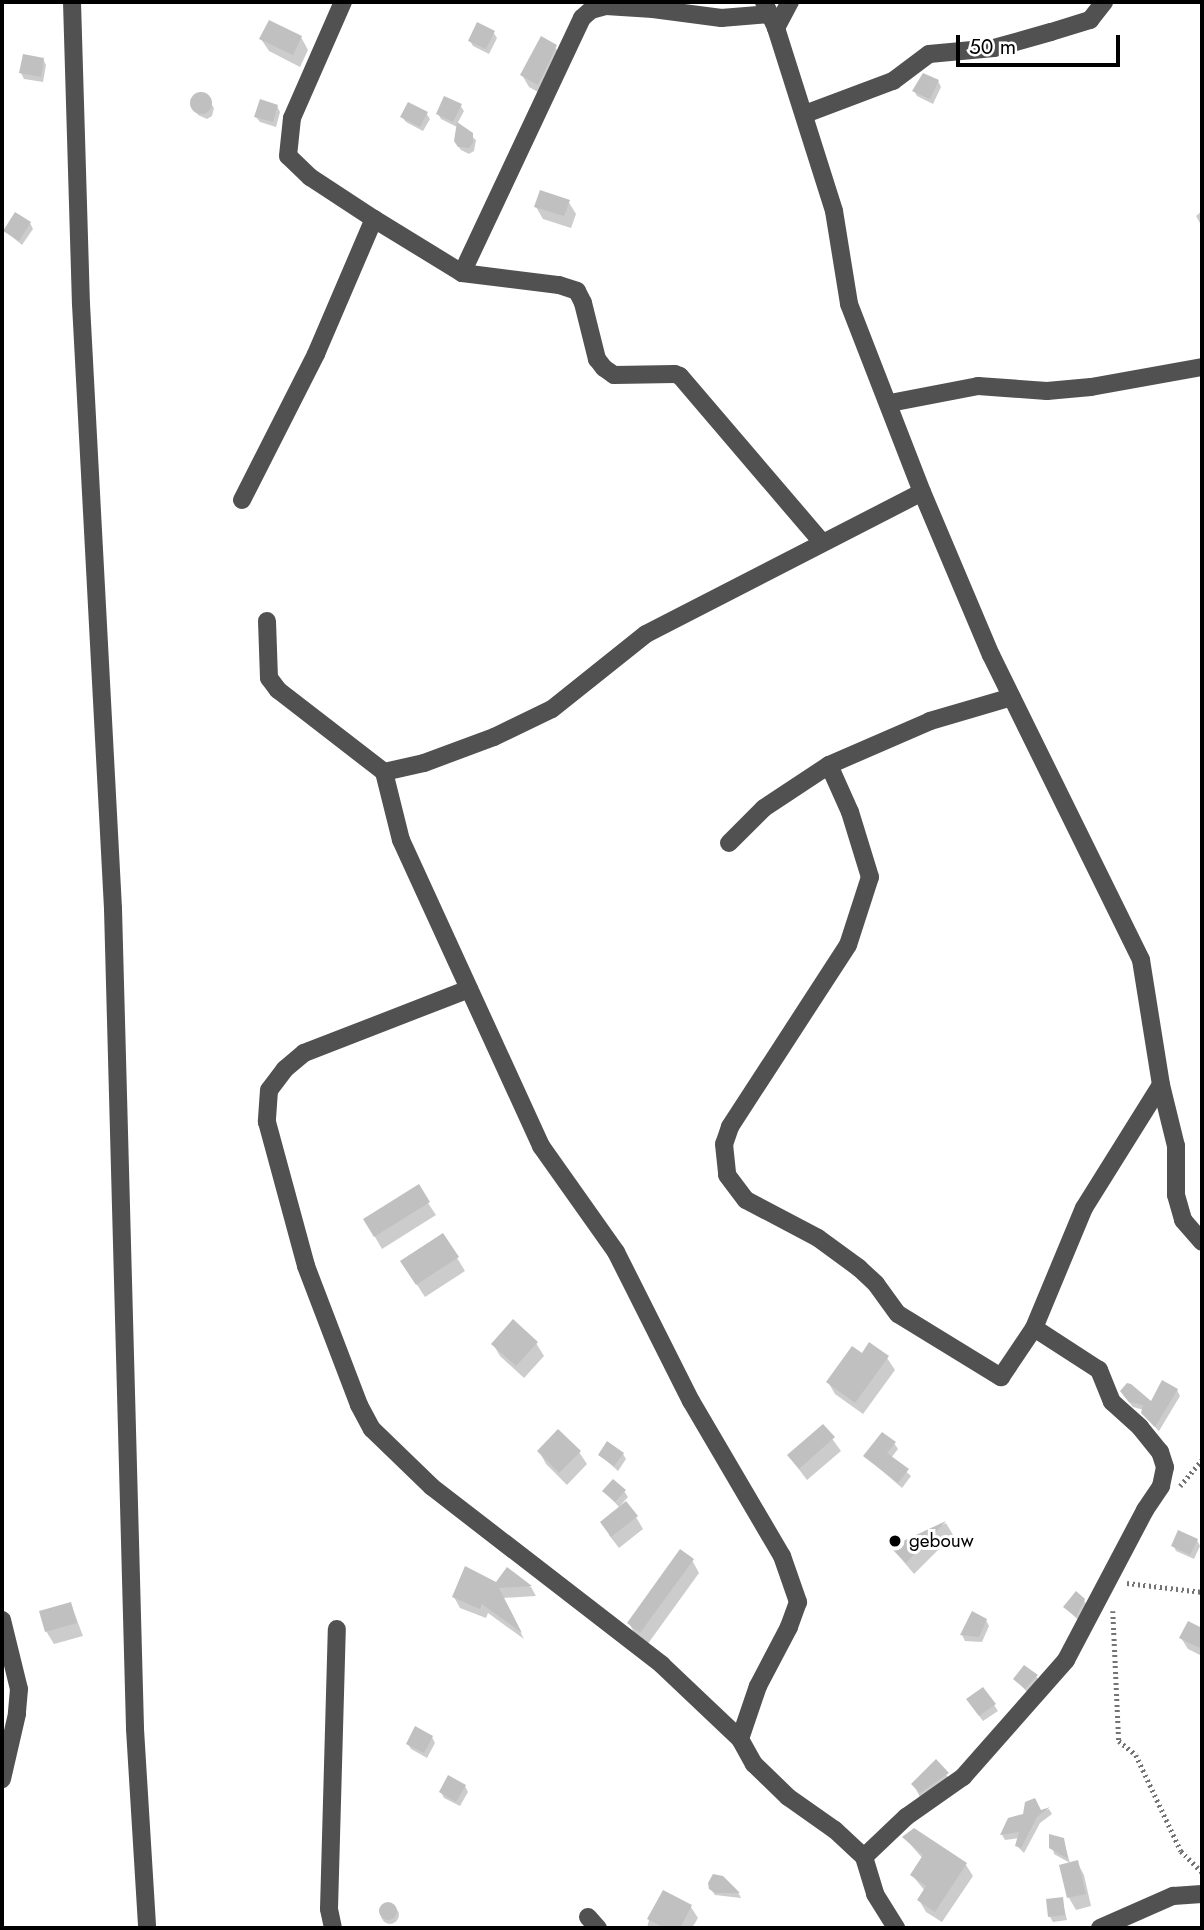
<!DOCTYPE html>
<html>
<head>
<meta charset="utf-8">
<style>
  body { margin:0 }
  #map { position:relative; width:1204px; height:1930px; overflow:hidden; background:#fff; font-family:Jost,sans-serif }
  div>[style] { position:absolute }
  [style*='--x'] { left:calc(var(--x)*1px); top:calc(var(--y)*1px); width:calc(var(--w)*1px); rotate:calc(var(--a)*1deg) }
  .shadow>* { inset:0; background:#0003 }
  .round { border-radius:50% }
  .building>* { inset:0; background:#c0c0c0 }
  .path>* { height:4.5px; margin-top:-2.25px; transform-origin:0; background:repeating-linear-gradient(90deg,#737373 0 2px,transparent 0 5.5px) }
  .minor>* { height:18px; margin:-9px; padding:0 9px; transform-origin:9px; border-radius:9px; background:#515151 }
  .dots>* { width:19px; height:19px; translate:-50% -50%; box-sizing:border-box; border:4px solid #fff; border-radius:50% }
  span { translate:-50% -50%; white-space:nowrap; text-align:center; line-height:1.15; -webkit-text-stroke:6px #fff; paint-order:stroke }
  .poi-label { font-size:19px; color:#000 }
  .left { translate:0 -50%; text-align:left }
  .frame { position:absolute; inset:0; border:4px solid #000; pointer-events:none }
  .scale { position:absolute; left:956px; top:35px; width:164px; height:32px; box-sizing:border-box; border:4px solid #000; border-top:0; padding-left:9px; font-size:21px; line-height:24px; white-space:nowrap; color:#000; -webkit-text-stroke:5px #fff; paint-order:stroke }
</style>
</head>
<body>
<div id="map">
  <div class="shadow">
    <div style="clip-path:polygon(493px 32px,497px 38px,489px 54px,473px 46px,470px 41px)"></div>
    <div style="clip-path:polygon(301px 37px,308px 50px,300px 67px,269px 51px,261px 39px)"></div>
    <div style="clip-path:polygon(555px 47px,563px 59px,545px 96px,529px 87px,522px 75px)"></div>
    <div style="clip-path:polygon(43px 59px,46px 65px,43px 82px,24px 79px,21px 73px)"></div>
    <div style="clip-path:polygon(938px 81px,941px 87px,933px 104px,917px 96px,914px 91px)"></div>
    <div style="clip-path:polygon(200px 94px,205px 95px,214px 108px,212px 116px,207px 119px,198px 115px,193px 103px)"></div>
    <div style="clip-path:polygon(460px 105px,464px 111px,457px 124px,476px 140px,474px 151px,469px 154px,461px 150px,457px 144px,457px 127px,441px 119px,438px 114px)"></div>
    <div style="clip-path:polygon(277px 106px,280px 112px,276px 127px,260px 122px,256px 117px)"></div>
    <div style="clip-path:polygon(426px 113px,430px 119px,423px 131px,406px 122px,402px 117px)"></div>
    <div style="clip-path:polygon(568px 201px,576px 214px,571px 228px,543px 219px,536px 207px)"></div>
    <div style="clip-path:polygon(1202px 211px,1202px 227px,1196px 216px)"></div>
    <div style="clip-path:polygon(30px 223px,33px 229px,22px 245px,5px 231px)"></div>
    <div style="clip-path:polygon(428px 1203px,436px 1215px,382px 1249px,365px 1220px)"></div>
    <div style="clip-path:polygon(443px 1235px,465px 1271px,425px 1297px,410px 1274px)"></div>
    <div style="clip-path:polygon(536px 1343px,544px 1356px,524px 1378px,500px 1356px,493px 1344px)"></div>
    <div style="clip-path:polygon(862px 1355px,887px 1358px,895px 1370px,863px 1414px,835px 1394px,828px 1382px)"></div>
    <div style="clip-path:polygon(1177px 1390px,1180px 1396px,1159px 1431px,1147px 1419px,1144px 1410px,1133px 1407px,1123px 1395px,1151px 1404px)"></div>
    <div style="clip-path:polygon(823px 1426px,841px 1451px,807px 1480px,789px 1456px)"></div>
    <div style="clip-path:polygon(894px 1443px,898px 1449px,891px 1458px,911px 1476px,902px 1488px,865px 1456px)"></div>
    <div style="clip-path:polygon(539px 1451px,579px 1452px,587px 1464px,567px 1485px,546px 1464px)"></div>
    <div style="clip-path:polygon(623px 1454px,626px 1459px,618px 1471px,600px 1455px)"></div>
    <div style="clip-path:polygon(604px 1491px,624px 1491px,628px 1497px,619px 1507px,636px 1517px,643px 1529px,619px 1548px,609px 1535px,620px 1508px)"></div>
    <div style="clip-path:polygon(946px 1523px,953px 1535px,914px 1574px,892px 1548px)"></div>
    <div style="clip-path:polygon(1197px 1540px,1200px 1546px,1194px 1559px,1176px 1551px,1173px 1545px)"></div>
    <div style="clip-path:polygon(692px 1560px,699px 1573px,647px 1645px,636px 1636px,629px 1623px)"></div>
    <div style="clip-path:polygon(507px 1570px,531px 1587px,536px 1596px,503px 1598px,524px 1639px,488px 1613px,486px 1618px,460px 1608px,454px 1597px,496px 1584px)"></div>
    <div style="clip-path:polygon(1084px 1600px,1087px 1606px,1079px 1621px,1065px 1607px)"></div>
    <div style="clip-path:polygon(71px 1604px,83px 1636px,54px 1644px,46px 1631px)"></div>
    <div style="clip-path:polygon(986px 1620px,989px 1626px,982px 1642px,965px 1641px,962px 1635px)"></div>
    <div style="clip-path:polygon(1189px 1624px,1202px 1630px,1202px 1656px,1188px 1649px,1181px 1638px)"></div>
    <div style="clip-path:polygon(1036px 1676px,1040px 1682px,1029px 1694px,1015px 1679px)"></div>
    <div style="clip-path:polygon(971px 1705px,994px 1705px,998px 1711px,983px 1721px)"></div>
    <div style="clip-path:polygon(432px 1737px,435px 1743px,427px 1758px,411px 1749px,408px 1744px)"></div>
    <div style="clip-path:polygon(936px 1762px,955px 1786px,920px 1797px,913px 1784px)"></div>
    <div style="clip-path:polygon(465px 1786px,468px 1792px,460px 1806px,444px 1798px,441px 1792px)"></div>
    <div style="clip-path:polygon(1049px 1809px,1052px 1814px,1040px 1823px,1024px 1853px,1017px 1846px,1019px 1838px,1005px 1840px,1002px 1835px,1009px 1820px)"></div>
    <div style="clip-path:polygon(1051px 1836px,1060px 1837px,1064px 1842px,1070px 1863px,1054px 1854px)"></div>
    <div style="clip-path:polygon(904px 1837px,966px 1865px,973px 1876px,942px 1922px,926px 1912px,919px 1900px,925px 1891px,912px 1875px,923px 1859px)"></div>
    <div style="clip-path:polygon(1077px 1862px,1084px 1875px,1091px 1906px,1076px 1910px,1069px 1898px)"></div>
    <div style="clip-path:polygon(722px 1878px,739px 1894px,741px 1898px,715px 1895px,711px 1889px)"></div>
    <div style="clip-path:polygon(1062px 1899px,1067px 1920px,1053px 1922px,1050px 1917px)"></div>
    <div class="round" style="left:381px;top:1906px;width:18px;height:18px"></div>
    <div style="clip-path:polygon(691px 1907px,698px 1918px,692px 1928px,647px 1928px,649px 1920px)"></div>
  </div>
  <div class="building">
    <div style="clip-path:polygon(269px 20px,302px 36px,293px 55px,259px 39px)"></div>
    <div style="clip-path:polygon(477px 22px,495px 31px,486px 49px,468px 41px)"></div>
    <div style="clip-path:polygon(541px 36px,557px 45px,538px 85px,520px 75px)"></div>
    <div style="clip-path:polygon(23px 54px,44px 58px,41px 77px,19px 73px)"></div>
    <div style="clip-path:polygon(923px 73px,939px 80px,930px 99px,912px 91px)"></div>
    <div class="round" style="left:190px;top:92px;width:22px;height:22px"></div>
    <div style="clip-path:polygon(444px 96px,462px 104px,453px 122px,436px 114px)"></div>
    <div style="clip-path:polygon(260px 99px,278px 105px,273px 122px,254px 117px)"></div>
    <div style="clip-path:polygon(408px 102px,428px 112px,420px 127px,400px 117px)"></div>
    <div style="clip-path:polygon(457px 122px,473px 133px,473px 143px,469px 148px,458px 147px,454px 141px)"></div>
    <div style="clip-path:polygon(540px 190px,570px 200px,564px 216px,534px 207px)"></div>
    <div style="clip-path:polygon(15px 212px,31px 222px,19px 241px,3px 231px)"></div>
    <div style="clip-path:polygon(419px 1184px,430px 1202px,374px 1237px,363px 1219px)"></div>
    <div style="clip-path:polygon(443px 1233px,459px 1257px,416px 1285px,400px 1261px)"></div>
    <div style="clip-path:polygon(513px 1319px,538px 1342px,516px 1366px,491px 1344px)"></div>
    <div style="clip-path:polygon(869px 1342px,889px 1356px,855px 1403px,826px 1382px,852px 1346px,862px 1353px)"></div>
    <div style="clip-path:polygon(1162px 1380px,1178px 1389px,1155px 1427px,1141px 1413px,1143px 1405px,1129px 1402px,1120px 1391px,1127px 1383px,1131px 1384px,1151px 1401px)"></div>
    <div style="clip-path:polygon(823px 1424px,835px 1437px,799px 1469px,787px 1455px)"></div>
    <div style="clip-path:polygon(558px 1429px,581px 1451px,559px 1473px,537px 1451px)"></div>
    <div style="clip-path:polygon(882px 1432px,896px 1442px,887px 1453px,909px 1469px,898px 1483px,863px 1456px)"></div>
    <div style="clip-path:polygon(607px 1441px,624px 1453px,614px 1466px,598px 1455px)"></div>
    <div style="clip-path:polygon(613px 1479px,626px 1490px,615px 1502px,602px 1491px)"></div>
    <div style="clip-path:polygon(626px 1501px,638px 1516px,611px 1537px,600px 1522px)"></div>
    <div style="clip-path:polygon(946px 1521px,906px 1563px,890px 1547px)"></div>
    <div style="clip-path:polygon(1178px 1530px,1198px 1539px,1190px 1555px,1171px 1546px)"></div>
    <div style="clip-path:polygon(680px 1549px,694px 1559px,640px 1633px,627px 1623px)"></div>
    <div style="clip-path:polygon(465px 1566px,496px 1582px,507px 1567px,532px 1586px,499px 1588px,522px 1633px,482px 1604px,480px 1609px,452px 1597px)"></div>
    <div style="clip-path:polygon(1076px 1591px,1085px 1599px,1076px 1617px,1063px 1607px)"></div>
    <div style="clip-path:polygon(71px 1602px,77px 1623px,45px 1632px,39px 1611px)"></div>
    <div style="clip-path:polygon(972px 1611px,987px 1619px,979px 1637px,960px 1635px)"></div>
    <div style="clip-path:polygon(1188px 1621px,1202px 1628px,1202px 1649px,1179px 1638px)"></div>
    <div style="clip-path:polygon(1024px 1665px,1038px 1675px,1025px 1689px,1013px 1679px)"></div>
    <div style="clip-path:polygon(983px 1687px,996px 1704px,979px 1716px,966px 1699px)"></div>
    <div style="clip-path:polygon(415px 1726px,433px 1736px,424px 1753px,406px 1744px)"></div>
    <div style="clip-path:polygon(936px 1759px,949px 1773px,920px 1793px,911px 1784px)"></div>
    <div style="clip-path:polygon(448px 1775px,466px 1785px,456px 1802px,439px 1792px)"></div>
    <div style="clip-path:polygon(1035px 1798px,1041px 1810px,1050px 1807px,1037px 1817px,1021px 1848px,1015px 1846px,1019px 1832px,1000px 1835px,1008px 1818px,1023px 1814px,1025px 1802px)"></div>
    <div style="clip-path:polygon(914px 1828px,967px 1863px,935px 1912px,917px 1900px,926px 1886px,910px 1875px,923px 1855px,902px 1837px)"></div>
    <div style="clip-path:polygon(1049px 1834px,1064px 1838px,1068px 1859px,1049px 1848px)"></div>
    <div style="clip-path:polygon(1078px 1860px,1086px 1894px,1067px 1898px,1059px 1865px)"></div>
    <div style="clip-path:polygon(713px 1874px,723px 1876px,740px 1893px,715px 1893px,709px 1889px,708px 1883px)"></div>
    <div style="clip-path:polygon(663px 1890px,692px 1905px,680px 1928px,665px 1928px,647px 1919px)"></div>
    <div style="clip-path:polygon(1063px 1897px,1065px 1915px,1048px 1917px,1046px 1899px)"></div>
    <div class="round" style="left:379px;top:1902px;width:18px;height:18px"></div>
  </div>
  <div class="path">
    <div style="--x:1180;--y:1486;--w:34;--a:-50"></div>
    <div style="--x:1127;--y:1583;--w:76;--a:6.8"></div>
    <div style="--x:1113;--y:1611;--w:130;--a:87.4"></div>
    <div style="--x:1119;--y:1741;--w:22;--a:39"></div>
    <div style="--x:1136;--y:1755;--w:106;--a:64.9"></div>
    <div style="--x:1181;--y:1851;--w:30;--a:45"></div>
  </div>
  <div class="minor">
    <div style="--x:72;--y:2;--w:302;--a:88.3"></div>
    <div style="--x:81;--y:304;--w:606;--a:86.97"></div>
    <div style="--x:113;--y:909;--w:820;--a:88.46"></div>
    <div style="--x:135;--y:1729;--w:199;--a:86.5"></div>
    <div style="--x:764;--y:2;--w:29;--a:65"></div>
    <div style="--x:776;--y:28;--w:192;--a:72.4"></div>
    <div style="--x:834;--y:211;--w:94;--a:80.8"></div>
    <div style="--x:849;--y:304;--w:202;--a:68.8"></div>
    <div style="--x:922;--y:492;--w:177;--a:67.1"></div>
    <div style="--x:991;--y:655;--w:340;--a:63.8"></div>
    <div style="--x:1141;--y:960;--w:127;--a:80.9"></div>
    <div style="--x:1161;--y:1085;--w:63;--a:76.2"></div>
    <div style="--x:1176;--y:1146;--w:49;--a:90"></div>
    <div style="--x:1176;--y:1195;--w:26;--a:74"></div>
    <div style="--x:1183;--y:1220;--w:29;--a:49"></div>
    <div style="--x:776;--y:28;--w:30;--a:-62"></div>
    <div style="--x:805;--y:114;--w:94;--a:-20.6"></div>
    <div style="--x:893;--y:81;--w:45;--a:-36.9"></div>
    <div style="--x:929;--y:54;--w:65;--a:-5.3"></div>
    <div style="--x:994;--y:48;--w:59;--a:-15.7"></div>
    <div style="--x:1051;--y:32;--w:41;--a:-17.1"></div>
    <div style="--x:1090;--y:20;--w:23;--a:-52"></div>
    <div style="--x:374;--y:219;--w:103;--a:31.5"></div>
    <div style="--x:462;--y:273;--w:98;--a:7.1"></div>
    <div style="--x:559;--y:285;--w:19;--a:18"></div>
    <div style="--x:577;--y:291;--w:13;--a:63"></div>
    <div style="--x:583;--y:303;--w:58;--a:76"></div>
    <div style="--x:597;--y:359;--w:11;--a:52"></div>
    <div style="--x:604;--y:368;--w:12;--a:35"></div>
    <div style="--x:614;--y:375;--w:61;--a:-0.9"></div>
    <div style="--x:675;--y:374;--w:5;--a:22"></div>
    <div style="--x:680;--y:376;--w:218;--a:49.5"></div>
    <div style="--x:462;--y:273;--w:282;--a:-64.8"></div>
    <div style="--x:582;--y:18;--w:12;--a:-42"></div>
    <div style="--x:591;--y:10;--w:16;--a:-15"></div>
    <div style="--x:606;--y:6;--w:47;--a:3.7"></div>
    <div style="--x:653;--y:9;--w:69;--a:7.5"></div>
    <div style="--x:721;--y:18;--w:49;--a:-4.7"></div>
    <div style="--x:890;--y:403;--w:90;--a:-10.9"></div>
    <div style="--x:978;--y:386;--w:69;--a:4.1"></div>
    <div style="--x:1047;--y:391;--w:44;--a:-5.2"></div>
    <div style="--x:1091;--y:387;--w:113;--a:-10.2"></div>
    <div style="--x:242;--y:500;--w:164;--a:-63.1"></div>
    <div style="--x:316;--y:354;--w:147;--a:-66.8"></div>
    <div style="--x:374;--y:219;--w:77;--a:-146.7"></div>
    <div style="--x:310;--y:177;--w:30;--a:-136"></div>
    <div style="--x:288;--y:156;--w:38;--a:-84"></div>
    <div style="--x:292;--y:118;--w:127;--a:-66.3"></div>
    <div style="--x:267;--y:621;--w:57;--a:88"></div>
    <div style="--x:269;--y:678;--w:15;--a:53"></div>
    <div style="--x:278;--y:690;--w:134;--a:37.7"></div>
    <div style="--x:384;--y:772;--w:70;--a:76"></div>
    <div style="--x:401;--y:840;--w:337;--a:65.4"></div>
    <div style="--x:541;--y:1146;--w:130;--a:54.7"></div>
    <div style="--x:616;--y:1252;--w:167;--a:63.3"></div>
    <div style="--x:691;--y:1401;--w:180;--a:59.6"></div>
    <div style="--x:782;--y:1556;--w:49;--a:70.8"></div>
    <div style="--x:798;--y:1602;--w:27;--a:110"></div>
    <div style="--x:789;--y:1627;--w:67;--a:117.7"></div>
    <div style="--x:758;--y:1686;--w:56;--a:108.8"></div>
    <div style="--x:740;--y:1739;--w:29;--a:61"></div>
    <div style="--x:754;--y:1764;--w:47;--a:44.1"></div>
    <div style="--x:788;--y:1797;--w:57;--a:35.1"></div>
    <div style="--x:835;--y:1830;--w:40;--a:43"></div>
    <div style="--x:864;--y:1857;--w:39;--a:73"></div>
    <div style="--x:875;--y:1894;--w:40;--a:58"></div>
    <div style="--x:829;--y:765;--w:51;--a:65.9"></div>
    <div style="--x:850;--y:812;--w:68;--a:72.9"></div>
    <div style="--x:870;--y:877;--w:71;--a:107.9"></div>
    <div style="--x:848;--y:945;--w:217;--a:123"></div>
    <div style="--x:730;--y:1127;--w:18;--a:109"></div>
    <div style="--x:724;--y:1144;--w:31;--a:84"></div>
    <div style="--x:727;--y:1175;--w:31;--a:53"></div>
    <div style="--x:746;--y:1200;--w:81;--a:27.8"></div>
    <div style="--x:818;--y:1238;--w:51;--a:36.2"></div>
    <div style="--x:859;--y:1268;--w:23;--a:43"></div>
    <div style="--x:876;--y:1284;--w:37;--a:54"></div>
    <div style="--x:898;--y:1314;--w:121;--a:31.5"></div>
    <div style="--x:1001;--y:1377;--w:59;--a:-56"></div>
    <div style="--x:384;--y:772;--w:41;--a:-12.7"></div>
    <div style="--x:424;--y:763;--w:75;--a:-20.4"></div>
    <div style="--x:494;--y:737;--w:64;--a:-25.8"></div>
    <div style="--x:552;--y:709;--w:120;--a:-38.6"></div>
    <div style="--x:646;--y:634;--w:310;--a:-27.2"></div>
    <div style="--x:729;--y:843;--w:49;--a:-45"></div>
    <div style="--x:764;--y:808;--w:78;--a:-33.5"></div>
    <div style="--x:829;--y:765;--w:110;--a:-23.5"></div>
    <div style="--x:930;--y:721;--w:85;--a:-16.3"></div>
    <div style="--x:469;--y:989;--w:177;--a:158.8"></div>
    <div style="--x:304;--y:1053;--w:25;--a:140"></div>
    <div style="--x:285;--y:1069;--w:26;--a:127"></div>
    <div style="--x:269;--y:1090;--w:32;--a:94"></div>
    <div style="--x:267;--y:1122;--w:149;--a:74.8"></div>
    <div style="--x:306;--y:1266;--w:149;--a:69.1"></div>
    <div style="--x:359;--y:1405;--w:27;--a:62"></div>
    <div style="--x:372;--y:1429;--w:83;--a:44"></div>
    <div style="--x:432;--y:1487;--w:291;--a:37.7"></div>
    <div style="--x:662;--y:1665;--w:108;--a:43.5"></div>
    <div style="--x:2;--y:1620;--w:71;--a:76.2"></div>
    <div style="--x:19;--y:1689;--w:25;--a:95"></div>
    <div style="--x:17;--y:1714;--w:67;--a:103"></div>
    <div style="--x:864;--y:1857;--w:58;--a:-43.6"></div>
    <div style="--x:906;--y:1817;--w:70;--a:-35.1"></div>
    <div style="--x:963;--y:1777;--w:156;--a:-48.6"></div>
    <div style="--x:1066;--y:1660;--w:170;--a:-62.2"></div>
    <div style="--x:1145;--y:1510;--w:29;--a:-56"></div>
    <div style="--x:1161;--y:1486;--w:19;--a:-78"></div>
    <div style="--x:1165;--y:1467;--w:16;--a:-108"></div>
    <div style="--x:1160;--y:1452;--w:32;--a:-129"></div>
    <div style="--x:1140;--y:1427;--w:38;--a:-138"></div>
    <div style="--x:1112;--y:1402;--w:35;--a:-112"></div>
    <div style="--x:1099;--y:1370;--w:77;--a:-147.1"></div>
    <div style="--x:1034;--y:1328;--w:130;--a:-67.4"></div>
    <div style="--x:1084;--y:1208;--w:145;--a:-58"></div>
    <div style="--x:588;--y:1917;--w:15;--a:48"></div>
    <div style="--x:333;--y:1928;--w:19;--a:-102"></div>
    <div style="--x:329;--y:1909;--w:280;--a:-88.4"></div>
    <div style="--x:1100;--y:1928;--w:80;--a:-23.7"></div>
    <div style="--x:1173;--y:1896;--w:29;--a:-4"></div>
  </div>
  <div class="dots">
    <div style="left:895px;top:1541px;background:#000"></div>
  </div>
  <div class="poi-label">
    <span class="left" style="left:909px;top:1541px">gebouw</span>
  </div>
  <div class="frame"></div>
  <div class="scale">50 m</div>
</div>
</body>
</html>
